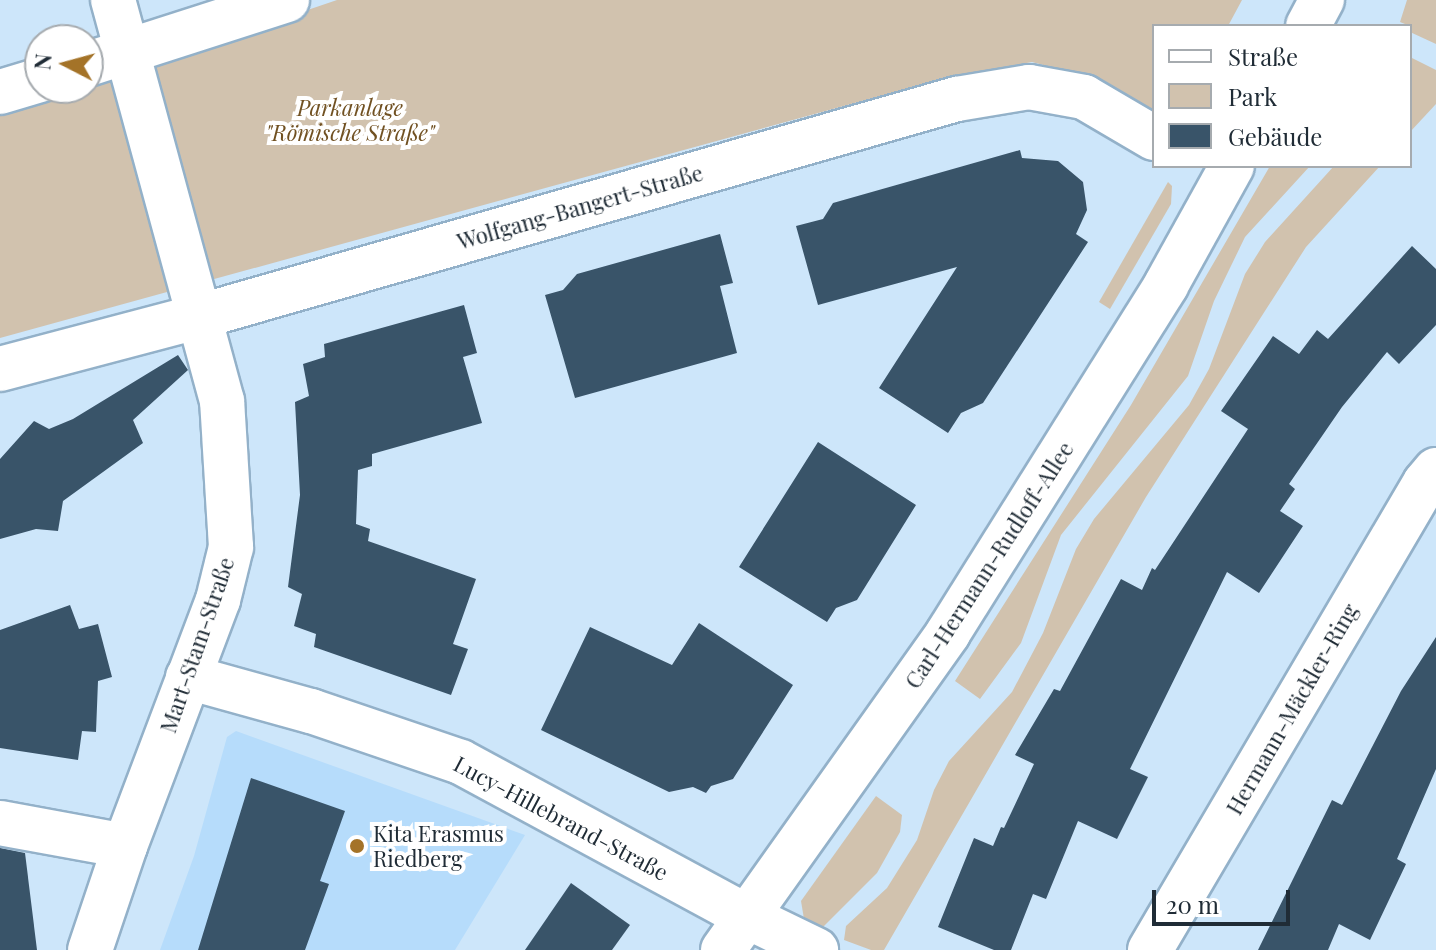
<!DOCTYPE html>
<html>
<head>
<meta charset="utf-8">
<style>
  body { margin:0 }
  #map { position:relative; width:1436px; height:950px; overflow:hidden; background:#cde6fa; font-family:"Playfair Display",serif }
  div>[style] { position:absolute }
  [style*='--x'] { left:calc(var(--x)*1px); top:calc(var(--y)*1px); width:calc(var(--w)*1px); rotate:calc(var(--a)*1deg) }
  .built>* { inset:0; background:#b6dcfb }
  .green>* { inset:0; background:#d1c2ae }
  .building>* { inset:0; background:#395469 }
  .roads { filter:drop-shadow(2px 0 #93b1c9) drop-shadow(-2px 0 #93b1c9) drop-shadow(0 2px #93b1c9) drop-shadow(0 -2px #93b1c9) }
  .minor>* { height:44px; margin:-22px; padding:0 22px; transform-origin:22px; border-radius:22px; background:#fff }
  .dots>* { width:22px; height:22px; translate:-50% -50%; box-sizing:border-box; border:4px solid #fff; border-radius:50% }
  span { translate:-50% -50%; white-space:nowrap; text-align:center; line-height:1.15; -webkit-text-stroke:8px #fff; paint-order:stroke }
  .park-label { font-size:22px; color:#715122; font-style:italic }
  .street-label { font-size:22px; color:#202c36 }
  .poi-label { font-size:22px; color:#202c36 }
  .left { translate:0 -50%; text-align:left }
  .legend { position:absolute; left:1152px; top:24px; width:260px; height:144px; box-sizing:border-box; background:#fff; border:2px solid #a6abaf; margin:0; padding:10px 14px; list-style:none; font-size:24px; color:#202c36 }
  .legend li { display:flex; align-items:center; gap:16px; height:40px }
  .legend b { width:40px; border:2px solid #a6abaf }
  .north { position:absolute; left:24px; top:24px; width:80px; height:80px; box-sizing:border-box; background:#fff; border:2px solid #a6abaf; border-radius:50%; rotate:276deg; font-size:22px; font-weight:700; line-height:32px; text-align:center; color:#202c36 }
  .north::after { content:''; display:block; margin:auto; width:28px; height:36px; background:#a47328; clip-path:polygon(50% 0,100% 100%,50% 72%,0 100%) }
  .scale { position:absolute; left:1152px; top:890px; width:138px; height:36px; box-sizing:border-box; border:4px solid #202c36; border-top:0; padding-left:10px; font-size:24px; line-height:28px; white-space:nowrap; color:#202c36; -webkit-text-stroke:6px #fff; paint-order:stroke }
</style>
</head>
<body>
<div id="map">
  <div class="built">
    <div style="clip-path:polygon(236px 731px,525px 835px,455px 950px,160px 950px,194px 856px,227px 737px)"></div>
  </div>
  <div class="green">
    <div style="clip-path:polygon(337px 0,1242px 0,1228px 26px,1154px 26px,1154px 110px,1093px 78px,1032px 62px,949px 77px,0 338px,0 113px,88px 88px,88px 85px)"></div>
    <div style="clip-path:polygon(1407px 0,1436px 0,1436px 44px,1410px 32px,1410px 26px,1400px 22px)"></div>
    <div style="clip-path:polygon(1410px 57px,1436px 70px,1436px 104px,1410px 132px)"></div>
    <div style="clip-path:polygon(1270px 166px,1310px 166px,1245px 237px,1214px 301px,1188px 376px,1061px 535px,1021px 643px,980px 699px,955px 681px,1131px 405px)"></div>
    <div style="clip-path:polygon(1334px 166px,1380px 166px,1306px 247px,1146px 497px,884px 950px,871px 950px,844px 940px,846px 926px,887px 888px,917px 840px,934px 790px,949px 761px,1012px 692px,1043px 633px,1076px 549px,1094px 519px,1189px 405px,1209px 369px,1245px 274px,1265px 242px)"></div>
    <div style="clip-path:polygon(1168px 182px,1172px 186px,1171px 204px,1110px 309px,1099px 302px)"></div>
    <div style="clip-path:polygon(876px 796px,902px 815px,900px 832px,877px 873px,819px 931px,805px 925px,801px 901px)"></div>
  </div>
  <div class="building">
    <div style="clip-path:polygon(1020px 150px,1022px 158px,1058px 161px,1083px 182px,1087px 210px,1076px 234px,1088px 242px,983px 403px,961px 413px,948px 433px,879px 388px,957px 267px,818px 305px,796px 226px,823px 219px,833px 203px)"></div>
    <div style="clip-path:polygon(720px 234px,733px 283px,720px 286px,737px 353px,575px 398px,545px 295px,563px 290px,577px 274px)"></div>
    <div style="clip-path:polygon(1412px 246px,1436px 269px,1436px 325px,1399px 364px,1387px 352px,1342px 407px,1289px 484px,1295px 489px,1280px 511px,1303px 526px,1259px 593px,1227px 572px,1130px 769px,1148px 777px,1117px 839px,1078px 821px,1046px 899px,1033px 894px,1011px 950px,994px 950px,938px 927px,974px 838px,993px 846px,1001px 827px,1004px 828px,1034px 764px,1015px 755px,1054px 689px,1060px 691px,1121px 579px,1142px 590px,1152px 568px,1155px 570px,1248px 429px,1221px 411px,1273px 336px,1299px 354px,1317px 330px,1328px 339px)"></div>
    <div style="clip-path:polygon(464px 305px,477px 353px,463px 357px,482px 423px,372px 454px,372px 466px,358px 470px,356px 524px,370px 529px,368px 541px,476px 579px,453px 644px,468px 649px,451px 695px,314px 647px,316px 634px,294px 626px,302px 594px,288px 587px,300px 495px,295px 402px,309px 396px,303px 364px,325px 357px,324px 344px)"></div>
    <div style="clip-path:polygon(178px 355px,188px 370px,133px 420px,143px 443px,63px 501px,58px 531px,36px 529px,0 539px,0 459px,34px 421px,49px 429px,73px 419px)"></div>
    <div style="clip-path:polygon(818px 442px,916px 505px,857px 600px,836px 608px,827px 622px,739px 567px)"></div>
    <div style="clip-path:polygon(70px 605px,79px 629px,98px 624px,112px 677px,98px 681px,96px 732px,82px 731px,78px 760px,0 748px,0 630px)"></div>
    <div style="clip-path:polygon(699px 623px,793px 685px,733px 779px,711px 786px,706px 793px,693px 787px,669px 792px,541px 730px,590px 627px,672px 665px)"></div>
    <div style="clip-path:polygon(1436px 637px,1436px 769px,1397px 859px,1406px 864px,1370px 940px,1339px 924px,1328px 950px,1258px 950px,1332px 800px,1342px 805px,1401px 691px)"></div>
    <div style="clip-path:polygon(251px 778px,345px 811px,320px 881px,329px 884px,305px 950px,198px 950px)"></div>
    <div style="clip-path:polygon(0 848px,25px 853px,37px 950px,0 950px)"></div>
    <div style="clip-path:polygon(571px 883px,630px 925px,612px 950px,525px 950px)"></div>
  </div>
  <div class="roads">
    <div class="minor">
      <div style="--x:1308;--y:26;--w:30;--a:-62"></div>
      <div style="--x:88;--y:64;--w:209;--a:-17.8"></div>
      <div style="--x:0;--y:92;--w:42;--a:-16.7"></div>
      <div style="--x:0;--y:369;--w:208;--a:-14.8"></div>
      <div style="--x:201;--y:316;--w:787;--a:-16.02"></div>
      <div style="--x:957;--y:99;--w:73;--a:-9.5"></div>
      <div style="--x:1029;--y:87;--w:56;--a:10.3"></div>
      <div style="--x:1084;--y:97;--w:81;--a:30.4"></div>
      <div style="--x:188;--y:677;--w:128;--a:15.5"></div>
      <div style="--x:311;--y:711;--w:158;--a:18.8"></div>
      <div style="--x:461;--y:762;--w:324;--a:28.4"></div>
      <div style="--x:746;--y:916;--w:78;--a:25.9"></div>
      <div style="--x:0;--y:823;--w:127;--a:10.4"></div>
      <div style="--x:90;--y:950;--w:110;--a:-71.4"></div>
      <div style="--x:125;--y:846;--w:263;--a:-69.3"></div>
      <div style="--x:218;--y:600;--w:55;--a:-76.2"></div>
      <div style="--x:231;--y:547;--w:146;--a:-93.5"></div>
      <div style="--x:222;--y:401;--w:416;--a:-105.2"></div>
      <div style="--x:723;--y:950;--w:389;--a:-54.6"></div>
      <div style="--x:948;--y:633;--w:411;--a:-57.9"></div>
      <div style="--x:1166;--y:285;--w:136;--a:-61"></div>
      <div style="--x:1150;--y:950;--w:542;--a:-59.51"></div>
      <div style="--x:1425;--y:483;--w:17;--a:-50"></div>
    </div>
  </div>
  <div class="dots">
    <div style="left:357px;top:846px;background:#a47328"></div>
  </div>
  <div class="park-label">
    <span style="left:350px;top:120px">Parkanlage<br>"Römische Straße"</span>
  </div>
  <div class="street-label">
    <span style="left:580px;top:207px;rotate:-16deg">Wolfgang-Bangert-Straße</span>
    <span style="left:989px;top:565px;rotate:-57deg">Carl-Hermann-Rudloff-Allee</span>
    <span style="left:197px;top:645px;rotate:-71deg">Mart-Stam-Straße</span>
    <span style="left:1292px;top:709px;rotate:-60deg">Hermann-Mäckler-Ring</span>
    <span style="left:561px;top:818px;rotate:28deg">Lucy-Hillebrand-Straße</span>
  </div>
  <div class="poi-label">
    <span class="left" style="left:373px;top:846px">Kita Erasmus<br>Riedberg</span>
  </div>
  <ul class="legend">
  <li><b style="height:10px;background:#fff"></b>Straße</li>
  <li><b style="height:22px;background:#d1c2ae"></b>Park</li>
  <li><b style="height:22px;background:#395469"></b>Gebäude</li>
  </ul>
  <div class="north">N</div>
  <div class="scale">20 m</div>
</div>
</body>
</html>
